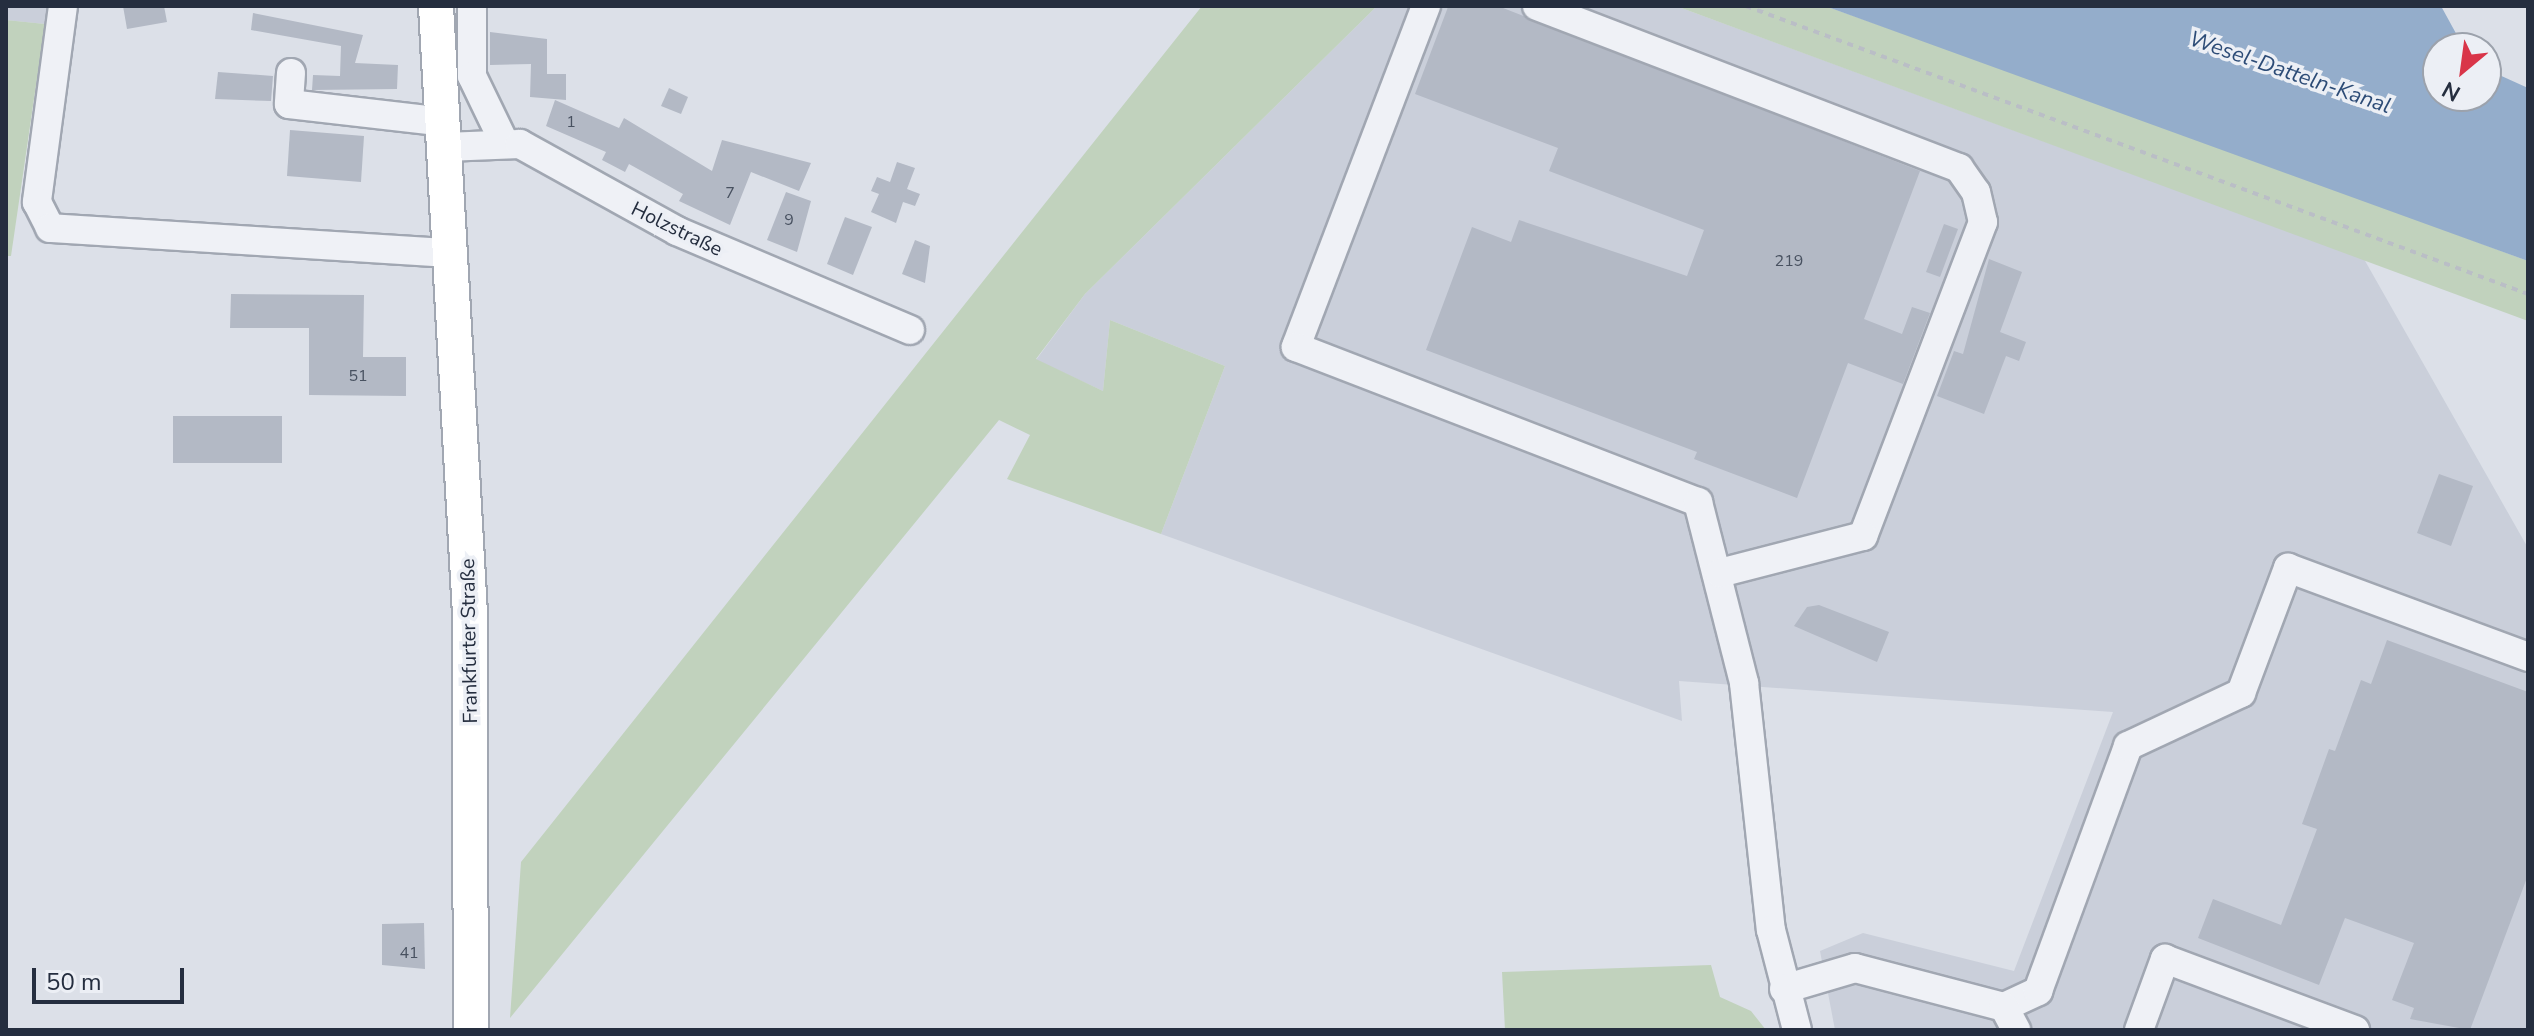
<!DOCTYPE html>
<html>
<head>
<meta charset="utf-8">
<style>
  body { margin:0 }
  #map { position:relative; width:2534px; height:1036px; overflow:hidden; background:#dce0e8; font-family:"Nunito Sans",sans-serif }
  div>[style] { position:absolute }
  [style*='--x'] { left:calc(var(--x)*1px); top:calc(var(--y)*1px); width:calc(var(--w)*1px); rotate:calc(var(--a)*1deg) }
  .built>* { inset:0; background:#cacfda }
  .green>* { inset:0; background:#c1d2bd }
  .water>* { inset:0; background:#94adcb }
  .building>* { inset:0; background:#b3b9c5 }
  .path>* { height:4px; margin-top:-2px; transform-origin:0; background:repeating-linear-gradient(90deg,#babec6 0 6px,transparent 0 12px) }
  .roads { filter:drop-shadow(2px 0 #a1a7b2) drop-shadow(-2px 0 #a1a7b2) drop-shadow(0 2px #a1a7b2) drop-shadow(0 -2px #a1a7b2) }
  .minor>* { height:28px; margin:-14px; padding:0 14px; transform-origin:14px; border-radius:14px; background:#eff1f6 }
  .major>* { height:34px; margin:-17px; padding:0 17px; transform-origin:17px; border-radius:17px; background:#fff }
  span { translate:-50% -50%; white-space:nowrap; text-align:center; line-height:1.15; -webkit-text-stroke:7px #eceff5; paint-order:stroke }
  .number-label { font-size:16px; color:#485160 }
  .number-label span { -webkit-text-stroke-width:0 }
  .street-label { font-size:20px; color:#252e3f }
  .water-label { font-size:22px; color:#2c4b76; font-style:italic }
  .frame { position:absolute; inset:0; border:8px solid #252e3f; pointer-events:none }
  .north { position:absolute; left:2422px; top:32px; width:80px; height:80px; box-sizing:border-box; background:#eceff5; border:2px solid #9ca2ac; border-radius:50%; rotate:209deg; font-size:22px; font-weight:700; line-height:32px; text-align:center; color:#252e3f }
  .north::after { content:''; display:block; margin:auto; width:28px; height:36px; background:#d93549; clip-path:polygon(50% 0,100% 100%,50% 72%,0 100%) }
  .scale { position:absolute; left:32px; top:968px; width:152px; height:36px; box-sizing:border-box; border:4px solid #252e3f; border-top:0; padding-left:10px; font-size:24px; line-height:28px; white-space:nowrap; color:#252e3f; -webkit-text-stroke:6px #eceff5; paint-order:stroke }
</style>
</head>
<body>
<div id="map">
  <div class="built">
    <div style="clip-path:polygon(6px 6px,47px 6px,45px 24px,6px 20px)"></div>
    <div style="clip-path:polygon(1377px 6px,1676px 6px,2364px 259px,2528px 548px,2528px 1030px,1835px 1030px,1820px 951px,1863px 933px,2014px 971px,2113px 712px,1679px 681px,1682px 721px,1161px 534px,1225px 366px,1110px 320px,1103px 391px,1036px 360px,1085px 294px)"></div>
  </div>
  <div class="green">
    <div style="clip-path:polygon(1202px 6px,1377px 6px,1085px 294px,1036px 359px,1103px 391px,1110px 320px,1225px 366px,1161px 534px,1007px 479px,1030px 435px,999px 420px,510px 1018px,521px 862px)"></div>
    <div style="clip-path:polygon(1676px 6px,1825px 6px,2143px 118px,2528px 261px,2528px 321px)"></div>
    <div style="clip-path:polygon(6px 20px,45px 24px,11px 256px,6px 256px)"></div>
    <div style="clip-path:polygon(1711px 965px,1720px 997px,1751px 1011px,1766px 1030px,1505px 1030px,1502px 972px)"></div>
  </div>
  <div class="water">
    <div style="clip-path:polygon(1825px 6px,2441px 6px,2464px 48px,2438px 48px,2438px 96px,2486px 96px,2486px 69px,2528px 88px,2528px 261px)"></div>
  </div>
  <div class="building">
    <div style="clip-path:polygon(123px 6px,164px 6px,167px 22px,127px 29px)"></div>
    <div style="clip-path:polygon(1462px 6px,1498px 6px,1920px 171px,1864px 319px,1902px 334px,1912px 307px,1930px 313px,1903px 384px,1848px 363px,1797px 498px,1694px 459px,1697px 452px,1426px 350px,1472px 227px,1511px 242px,1519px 220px,1687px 276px,1704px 230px,1549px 171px,1558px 148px,1415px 94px,1448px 7px)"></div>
    <div style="clip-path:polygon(253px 13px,363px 35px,355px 63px,398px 65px,397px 89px,312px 90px,313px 75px,340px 76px,341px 46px,251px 30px)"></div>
    <div style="clip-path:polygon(490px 32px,547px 39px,547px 74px,566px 74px,566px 100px,530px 97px,531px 64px,490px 65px)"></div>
    <div style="clip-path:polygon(218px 72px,273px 76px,271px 101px,215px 99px)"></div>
    <div style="clip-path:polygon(669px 88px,688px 97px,681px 114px,661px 106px)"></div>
    <div style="clip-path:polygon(555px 100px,619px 128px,624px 118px,712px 171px,722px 140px,811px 163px,799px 191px,751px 172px,730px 225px,679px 201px,683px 194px,629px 164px,625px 172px,602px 160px,606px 152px,546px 126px)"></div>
    <div style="clip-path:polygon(290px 130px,364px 136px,361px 182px,287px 176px)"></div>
    <div style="clip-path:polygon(897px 162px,915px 168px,907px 189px,920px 194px,915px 206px,903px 202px,896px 223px,871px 212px,879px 194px,871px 191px,877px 177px,890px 182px)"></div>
    <div style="clip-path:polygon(786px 192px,811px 201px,797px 252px,767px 240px)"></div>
    <div style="clip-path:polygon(845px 217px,872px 227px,853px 275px,827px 264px)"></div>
    <div style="clip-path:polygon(1944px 224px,1958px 229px,1940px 277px,1926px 272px)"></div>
    <div style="clip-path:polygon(915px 240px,930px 246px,925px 283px,902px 274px)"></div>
    <div style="clip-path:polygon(1989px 259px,2022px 272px,2000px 332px,2026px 342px,2019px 361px,2006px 356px,1984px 414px,1937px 396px,1954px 351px,1963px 354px)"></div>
    <div style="clip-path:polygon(231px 294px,364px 295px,363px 357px,406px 357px,406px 396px,309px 395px,309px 328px,230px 328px)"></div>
    <div style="clip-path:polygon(173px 416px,282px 416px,282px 463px,173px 463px)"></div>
    <div style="clip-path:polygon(2439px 474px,2473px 486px,2451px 546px,2417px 533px)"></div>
    <div style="clip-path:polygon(1819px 605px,1889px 632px,1877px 662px,1794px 626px,1807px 607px)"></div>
    <div style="clip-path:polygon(2387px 640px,2528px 692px,2528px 875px,2470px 1030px,2410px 1019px,2414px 1008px,2392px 1000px,2414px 943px,2345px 918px,2319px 985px,2198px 938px,2213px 899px,2281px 925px,2317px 829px,2302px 824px,2329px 749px,2335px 751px,2361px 680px,2371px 684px)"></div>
    <div style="clip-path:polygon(424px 923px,425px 969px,382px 965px,382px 924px)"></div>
  </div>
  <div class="path">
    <div style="--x:1746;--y:6;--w:833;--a:20.22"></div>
  </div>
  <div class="roads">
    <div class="minor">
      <div style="--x:63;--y:6;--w:198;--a:97.6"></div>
      <div style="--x:37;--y:202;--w:29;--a:63"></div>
      <div style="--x:50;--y:228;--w:402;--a:3.6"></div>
      <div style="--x:472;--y:6;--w:70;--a:90"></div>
      <div style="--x:472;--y:76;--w:71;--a:64.2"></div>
      <div style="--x:1426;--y:6;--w:365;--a:110.9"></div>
      <div style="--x:1296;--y:347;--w:431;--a:21.1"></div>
      <div style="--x:1698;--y:502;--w:187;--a:75.7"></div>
      <div style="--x:1744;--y:683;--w:248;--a:83.8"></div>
      <div style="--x:1771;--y:930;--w:103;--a:75.4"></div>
      <div style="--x:1537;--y:6;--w:452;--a:21"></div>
      <div style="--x:1959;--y:168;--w:29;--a:55"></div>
      <div style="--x:1976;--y:192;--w:31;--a:77"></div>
      <div style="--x:1983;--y:222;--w:336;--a:110.9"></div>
      <div style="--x:1863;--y:536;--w:148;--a:165.5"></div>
      <div style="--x:291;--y:73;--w:31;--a:94"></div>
      <div style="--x:289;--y:104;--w:156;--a:6.6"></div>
      <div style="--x:445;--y:147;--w:75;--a:-2.3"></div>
      <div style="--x:520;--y:144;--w:179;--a:29"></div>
      <div style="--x:677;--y:231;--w:253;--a:23"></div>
      <div style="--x:1784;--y:989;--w:74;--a:-16.5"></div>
      <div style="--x:1855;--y:968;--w:154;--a:14.7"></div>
      <div style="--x:2004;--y:1007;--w:38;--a:-25"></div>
      <div style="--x:2038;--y:991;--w:261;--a:-69.8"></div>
      <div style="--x:2128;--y:746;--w:125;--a:-25.1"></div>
      <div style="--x:2241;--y:693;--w:134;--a:-69.4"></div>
      <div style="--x:2288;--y:568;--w:256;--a:20.3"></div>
      <div style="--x:2004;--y:1007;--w:26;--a:62"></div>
      <div style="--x:2139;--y:1030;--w:76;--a:-69.9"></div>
      <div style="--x:2165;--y:959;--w:203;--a:20.5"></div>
    </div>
    <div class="major">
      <div style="--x:436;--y:6;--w:609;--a:86.8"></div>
      <div style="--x:470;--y:614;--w:416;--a:89.9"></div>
    </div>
  </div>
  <div class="number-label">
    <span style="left:571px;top:122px">1</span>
    <span style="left:730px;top:193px">7</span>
    <span style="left:789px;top:220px">9</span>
    <span style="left:1789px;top:261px">219</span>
    <span style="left:358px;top:376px">51</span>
    <span style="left:409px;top:953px">41</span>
  </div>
  <div class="street-label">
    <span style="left:677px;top:229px;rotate:26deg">Holzstraße</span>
    <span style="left:469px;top:641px;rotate:-91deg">Frankfurter Straße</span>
  </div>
  <div class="water-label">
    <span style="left:2290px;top:73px;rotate:19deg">Wesel-Datteln-Kanal</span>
  </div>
  <div class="frame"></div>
  <div class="north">N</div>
  <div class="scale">50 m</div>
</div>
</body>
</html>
